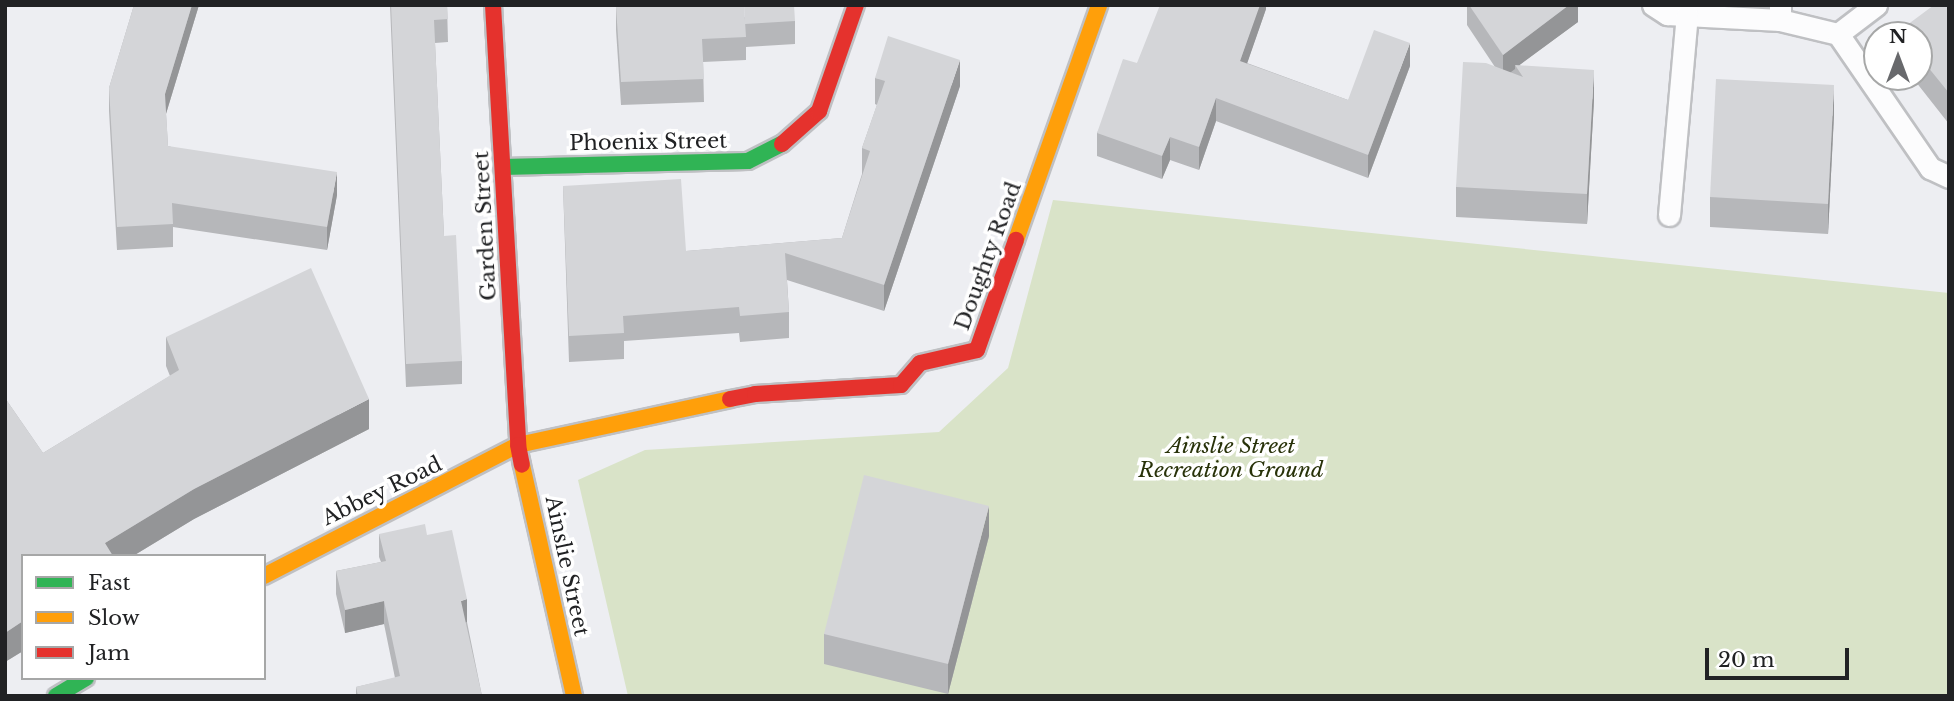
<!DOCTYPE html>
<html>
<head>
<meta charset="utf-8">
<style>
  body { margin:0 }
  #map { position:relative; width:1954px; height:701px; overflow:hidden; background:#edeef2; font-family:"Libre Baskerville",serif }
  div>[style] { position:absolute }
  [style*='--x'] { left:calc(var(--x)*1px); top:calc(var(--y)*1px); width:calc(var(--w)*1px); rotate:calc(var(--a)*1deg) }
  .green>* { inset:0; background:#d9e3c8 }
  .roads { filter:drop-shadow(2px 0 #bfc0c3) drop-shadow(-2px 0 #bfc0c3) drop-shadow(0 2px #bfc0c3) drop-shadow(0 -2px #bfc0c3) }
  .lane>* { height:21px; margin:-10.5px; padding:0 10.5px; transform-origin:10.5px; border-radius:10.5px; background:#fcfcfd }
  .fast>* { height:16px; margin:-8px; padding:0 8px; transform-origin:8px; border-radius:8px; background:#30b455 }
  .slow>* { height:16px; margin:-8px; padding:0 8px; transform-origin:8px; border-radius:8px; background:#ff9f0a }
  .jam>* { height:16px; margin:-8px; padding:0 8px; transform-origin:8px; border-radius:8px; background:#e5322d }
  .wall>* { inset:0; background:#b6b7ba }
  .shaded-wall>* { inset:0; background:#949597 }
  .building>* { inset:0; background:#d4d5d8 }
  span { translate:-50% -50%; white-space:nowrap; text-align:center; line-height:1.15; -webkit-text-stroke:7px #fff; paint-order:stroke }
  .street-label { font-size:21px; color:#212224 }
  .park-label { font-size:21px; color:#283209; font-style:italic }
  .frame { position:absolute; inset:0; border:7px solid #212224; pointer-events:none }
  .legend { position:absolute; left:21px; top:554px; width:245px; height:126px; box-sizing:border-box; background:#fff; border:2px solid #a6a7a7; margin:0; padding:9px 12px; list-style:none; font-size:21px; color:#212224 }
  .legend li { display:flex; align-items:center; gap:14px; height:35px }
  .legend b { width:35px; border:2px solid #a6a7a7 }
  .north { position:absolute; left:1863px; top:21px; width:70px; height:70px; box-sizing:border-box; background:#fff; border:2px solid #a6a7a7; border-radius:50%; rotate:0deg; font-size:19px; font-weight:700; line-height:28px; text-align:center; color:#212224 }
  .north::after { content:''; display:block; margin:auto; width:24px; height:32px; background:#68696c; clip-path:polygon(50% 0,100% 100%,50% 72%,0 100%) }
  .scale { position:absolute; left:1705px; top:648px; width:144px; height:32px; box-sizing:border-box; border:4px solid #212224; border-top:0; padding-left:9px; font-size:21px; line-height:24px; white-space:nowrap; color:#212224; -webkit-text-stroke:5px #fff; paint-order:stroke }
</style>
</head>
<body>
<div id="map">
  <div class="green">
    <div style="clip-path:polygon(1053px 200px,1949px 293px,1949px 696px,628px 696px,578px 480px,645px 450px,939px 432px,1008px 368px)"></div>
  </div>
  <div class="roads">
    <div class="lane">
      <div style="--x:1653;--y:5;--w:17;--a:33"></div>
      <div style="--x:1667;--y:14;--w:113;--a:3"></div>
      <div style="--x:1780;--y:5;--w:15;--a:90"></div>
      <div style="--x:1780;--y:20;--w:60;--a:13.6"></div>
      <div style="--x:1838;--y:34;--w:163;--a:55.5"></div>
      <div style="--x:1930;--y:168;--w:21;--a:25"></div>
      <div style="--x:1838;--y:34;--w:48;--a:-37.3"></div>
      <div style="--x:1669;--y:215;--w:201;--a:-84.9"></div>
    </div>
    <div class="fast">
      <div style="--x:503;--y:167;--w:245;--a:-1.4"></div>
      <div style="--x:748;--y:161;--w:38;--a:-27"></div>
      <div style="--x:56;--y:696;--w:35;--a:-31"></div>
    </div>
    <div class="slow">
      <div style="--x:1016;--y:240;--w:249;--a:-70.5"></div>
      <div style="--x:522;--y:465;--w:237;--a:77.3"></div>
      <div style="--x:264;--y:576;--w:286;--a:-27.3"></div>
      <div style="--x:518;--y:445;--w:217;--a:-12.2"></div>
    </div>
    <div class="jam">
      <div style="--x:493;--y:5;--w:441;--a:86.7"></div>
      <div style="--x:518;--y:445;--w:20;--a:79"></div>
      <div style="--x:782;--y:144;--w:50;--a:-41.7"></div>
      <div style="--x:819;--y:111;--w:112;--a:-70.8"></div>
      <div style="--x:730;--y:399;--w:25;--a:-11"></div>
      <div style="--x:755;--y:394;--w:146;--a:-3.5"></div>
      <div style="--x:901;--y:385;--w:29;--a:-49"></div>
      <div style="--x:920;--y:363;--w:58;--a:-12.8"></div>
      <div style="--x:977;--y:350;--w:117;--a:-70.5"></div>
    </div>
  </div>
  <div class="wall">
    <div style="clip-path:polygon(134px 5px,199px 5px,166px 114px,168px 146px,337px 195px,327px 250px,173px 227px,173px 247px,117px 250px,109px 111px,109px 88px)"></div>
    <div style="clip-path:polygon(390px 5px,447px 5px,448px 42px,435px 43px,444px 236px,462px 361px,462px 384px,406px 387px)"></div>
    <div style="clip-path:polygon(1266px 5px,1266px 9px,1247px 63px,1348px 100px,1410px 66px,1368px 178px,1216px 121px,1199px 170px,1170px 160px,1162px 179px,1097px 156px,1097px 133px,1137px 63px)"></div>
    <div style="clip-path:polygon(1467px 5px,1578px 5px,1578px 22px,1519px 65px,1594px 100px,1587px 224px,1456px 217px,1456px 187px,1495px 67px,1467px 25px)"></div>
    <div style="clip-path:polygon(1949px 5px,1949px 124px,1912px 77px,1919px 77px,1919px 35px,1899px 35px,1899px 31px)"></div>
    <div style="clip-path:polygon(616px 7px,795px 21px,795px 44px,746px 47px,746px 60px,703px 62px,704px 102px,621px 105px,616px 30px)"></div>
    <div style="clip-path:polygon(875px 78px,960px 86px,884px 311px,787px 280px,789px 312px,789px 338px,740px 342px,739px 333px,624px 341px,624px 359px,569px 362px,563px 186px,686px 251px,842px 238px,862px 174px,862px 148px,877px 105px,875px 104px)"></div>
    <div style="clip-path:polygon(1834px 115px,1828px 234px,1710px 227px,1710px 197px)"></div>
    <div style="clip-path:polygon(166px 337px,369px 429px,194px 519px,133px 556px,23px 556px,23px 651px,5px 662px,5px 398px,43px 453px,170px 376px,166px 366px)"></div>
    <div style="clip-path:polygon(379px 534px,427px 535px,467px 622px,482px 696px,356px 696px,356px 687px,395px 678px,384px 624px,345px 633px,336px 594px,336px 571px,381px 562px,379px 557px)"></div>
    <div style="clip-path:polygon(989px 536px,948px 694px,824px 664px,824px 634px)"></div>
  </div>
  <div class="shaded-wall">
    <div style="clip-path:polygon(192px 5px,199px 5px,165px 117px,165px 94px)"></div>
    <div style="clip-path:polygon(1259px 5px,1266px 5px,1266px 9px,1240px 84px,1240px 61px)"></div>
    <div style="clip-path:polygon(1569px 5px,1578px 5px,1578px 22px,1517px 67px,1515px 65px,1515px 69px,1503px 78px,1503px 55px)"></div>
    <div style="clip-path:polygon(1410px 43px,1410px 66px,1368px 178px,1368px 155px)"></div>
    <div style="clip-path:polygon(960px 60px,960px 86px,884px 311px,884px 285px)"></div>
    <div style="clip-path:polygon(1594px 70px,1594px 100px,1587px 224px,1587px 194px)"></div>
    <div style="clip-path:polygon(1834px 85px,1834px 115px,1828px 234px,1828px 204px)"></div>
    <div style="clip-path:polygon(1216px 98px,1216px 121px,1199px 170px,1199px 147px)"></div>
    <div style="clip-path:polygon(1170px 137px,1170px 160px,1162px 179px,1162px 156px)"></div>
    <div style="clip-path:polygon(337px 172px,337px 195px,327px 250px,327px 227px)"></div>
    <div style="clip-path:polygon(369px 399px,369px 429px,194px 519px,133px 556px,105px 556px,105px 543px,194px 489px)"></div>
    <div style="clip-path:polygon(989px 506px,989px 536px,948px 694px,948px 664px)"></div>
    <div style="clip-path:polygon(467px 599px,467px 622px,461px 624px,461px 601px)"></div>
    <div style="clip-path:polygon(384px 601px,384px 624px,345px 633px,345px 610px)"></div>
    <div style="clip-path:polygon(23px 621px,23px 651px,5px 662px,5px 633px)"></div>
  </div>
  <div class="building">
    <div style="clip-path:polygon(134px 5px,192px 5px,165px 94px,168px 146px,337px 172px,327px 227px,172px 203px,173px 224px,117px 227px,109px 88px)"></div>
    <div style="clip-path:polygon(391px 5px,447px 5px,448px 19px,434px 20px,444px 236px,456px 235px,462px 361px,406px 364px)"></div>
    <div style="clip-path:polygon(636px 5px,744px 5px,746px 37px,702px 39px,704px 79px,621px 82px,616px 7px)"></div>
    <div style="clip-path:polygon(744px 5px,794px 5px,795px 21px,745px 24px)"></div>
    <div style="clip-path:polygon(1160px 5px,1260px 5px,1240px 61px,1348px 100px,1374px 30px,1410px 43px,1368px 155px,1216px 98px,1199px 147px,1170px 137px,1162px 156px,1097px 133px,1123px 59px,1137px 63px)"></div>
    <div style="clip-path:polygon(1469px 5px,1569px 5px,1503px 55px)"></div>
    <div style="clip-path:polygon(1934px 5px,1949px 5px,1949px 93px,1919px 56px,1919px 35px,1902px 35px,1899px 31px)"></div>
    <div style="clip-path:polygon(888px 36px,960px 60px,884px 285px,785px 253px,789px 312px,740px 316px,739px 307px,623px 316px,624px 333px,569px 336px,563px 186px,681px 179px,686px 251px,842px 238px,870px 151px,862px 148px,885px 81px,875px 78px)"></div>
    <div style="clip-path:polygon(1463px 62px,1486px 63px,1523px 77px,1515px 65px,1594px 70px,1587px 194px,1456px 187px)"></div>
    <div style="clip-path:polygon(1716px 79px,1834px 85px,1828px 204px,1710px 197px)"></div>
    <div style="clip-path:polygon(311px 268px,369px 399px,194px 489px,105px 543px,113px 556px,23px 556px,23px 621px,5px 633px,5px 398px,43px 453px,179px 370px,166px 337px)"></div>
    <div style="clip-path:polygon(864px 475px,989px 506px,948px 664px,824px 634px)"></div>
    <div style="clip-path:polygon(425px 524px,427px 535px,452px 530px,467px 599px,461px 601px,482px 696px,358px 696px,356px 687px,400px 676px,384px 601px,345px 610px,336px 571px,386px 561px,379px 534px)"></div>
  </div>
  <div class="street-label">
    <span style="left:648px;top:142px;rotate:-1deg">Phoenix Street</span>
    <span style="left:485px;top:226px;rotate:-93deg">Garden Street</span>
    <span style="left:988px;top:256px;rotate:-70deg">Doughty Road</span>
    <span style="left:382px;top:491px;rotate:-26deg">Abbey Road</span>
    <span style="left:567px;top:566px;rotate:78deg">Ainslie Street</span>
  </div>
  <div class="park-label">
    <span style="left:1231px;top:458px">Ainslie Street<br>Recreation Ground</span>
  </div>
  <div class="frame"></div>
  <ul class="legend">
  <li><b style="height:9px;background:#30b455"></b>Fast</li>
  <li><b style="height:9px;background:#ff9f0a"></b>Slow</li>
  <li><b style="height:9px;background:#e5322d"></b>Jam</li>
  </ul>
  <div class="north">N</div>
  <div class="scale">20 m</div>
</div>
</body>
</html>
